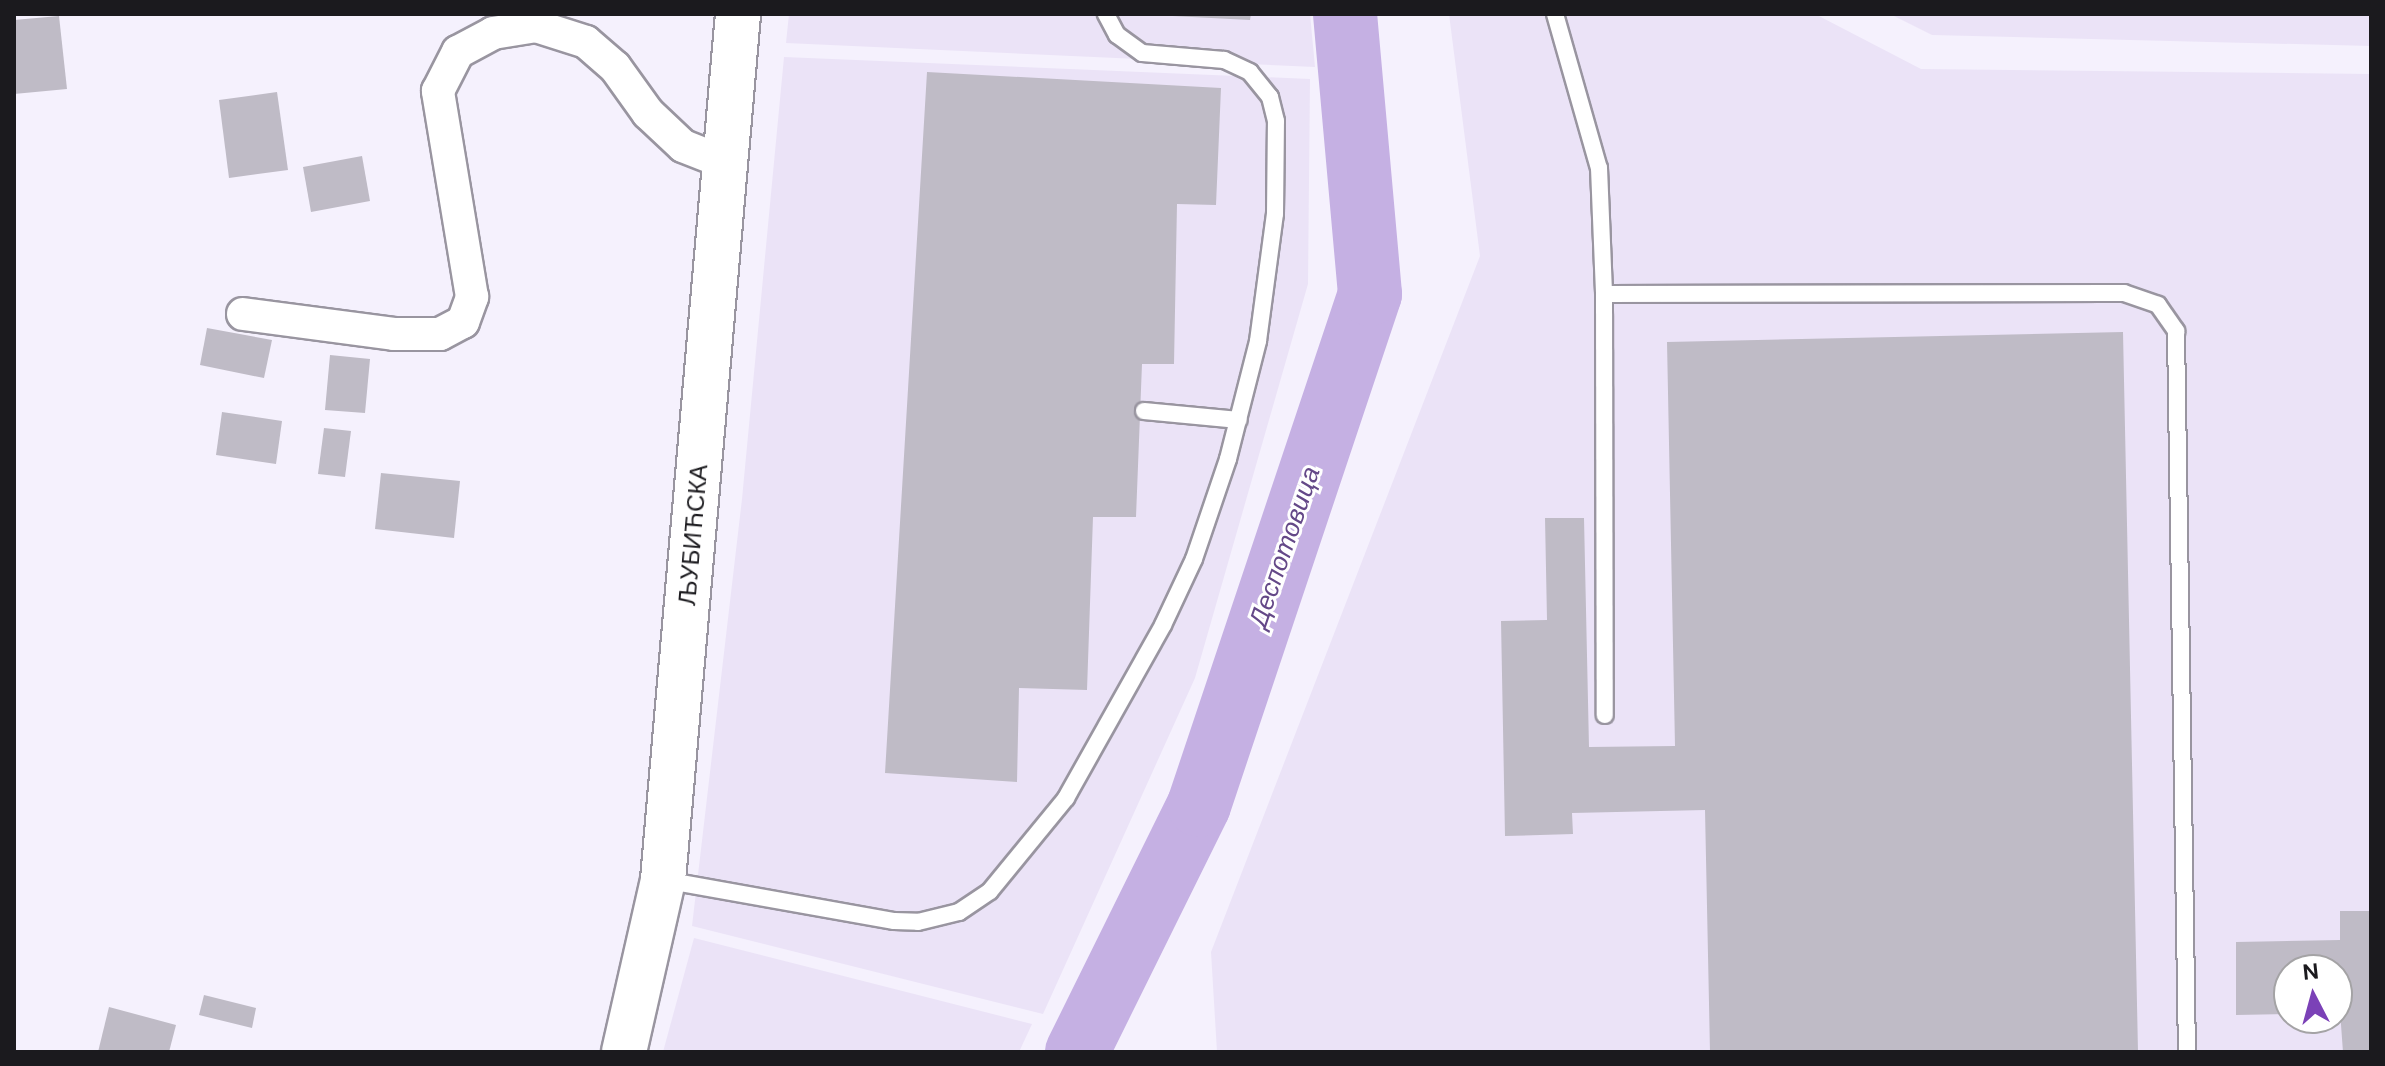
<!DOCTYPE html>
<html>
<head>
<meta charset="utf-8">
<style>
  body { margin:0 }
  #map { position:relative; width:2385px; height:1066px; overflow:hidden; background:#f5f1fd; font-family:"DM Sans",sans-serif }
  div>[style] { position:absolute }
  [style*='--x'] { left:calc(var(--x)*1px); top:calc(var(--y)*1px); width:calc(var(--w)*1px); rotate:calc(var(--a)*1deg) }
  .built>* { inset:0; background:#ebe3f7 }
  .river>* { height:64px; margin:-32px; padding:0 32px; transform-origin:32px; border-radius:32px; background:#c5b0e3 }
  .building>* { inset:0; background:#bfbbc6 }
  .roads { filter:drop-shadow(2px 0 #9995a0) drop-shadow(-2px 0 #9995a0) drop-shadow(0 2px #9995a0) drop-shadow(0 -2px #9995a0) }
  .lane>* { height:16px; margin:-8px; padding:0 8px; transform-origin:8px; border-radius:8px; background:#fff }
  .street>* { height:32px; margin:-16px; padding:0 16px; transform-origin:16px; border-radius:16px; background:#fff }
  .secondary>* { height:44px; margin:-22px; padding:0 22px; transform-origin:22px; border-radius:22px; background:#fff }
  span { translate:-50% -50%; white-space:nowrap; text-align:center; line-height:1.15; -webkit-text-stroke:6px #fff; paint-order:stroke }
  .street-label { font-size:24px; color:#1b1a1e }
  .water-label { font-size:26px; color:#644888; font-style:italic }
  .frame { position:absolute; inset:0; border:16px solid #1b1a1e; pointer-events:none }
  .north { position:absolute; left:2273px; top:954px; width:80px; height:80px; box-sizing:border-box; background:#fff; border:2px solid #a4a3a5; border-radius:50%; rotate:354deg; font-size:22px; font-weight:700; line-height:32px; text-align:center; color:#1b1a1e }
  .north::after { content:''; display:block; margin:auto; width:28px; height:36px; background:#7b41b7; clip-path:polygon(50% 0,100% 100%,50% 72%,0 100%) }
</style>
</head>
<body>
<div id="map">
  <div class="built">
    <div style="clip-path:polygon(789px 14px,1310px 14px,1315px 67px,786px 43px)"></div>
    <div style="clip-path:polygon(evenodd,1449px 14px,1815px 14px,1921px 69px,2371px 74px,2371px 1052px,1217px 1052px,1211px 952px,1480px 256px,1449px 14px,2289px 970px,2337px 970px,2337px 1018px,2289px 1018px,2289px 970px)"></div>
    <div style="clip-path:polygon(1890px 14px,2371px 14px,2371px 46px,1932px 35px)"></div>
    <div style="clip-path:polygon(784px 57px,1310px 79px,1308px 284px,1195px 678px,1043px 1014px,692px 926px,742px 499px)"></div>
    <div style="clip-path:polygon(694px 938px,1032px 1024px,1019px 1052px,663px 1052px)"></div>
  </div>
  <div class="river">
    <div style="--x:1077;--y:1052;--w:275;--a:-63.7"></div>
    <div style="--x:1199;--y:805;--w:539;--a:-71.5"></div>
    <div style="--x:1370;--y:294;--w:281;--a:-95.1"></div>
  </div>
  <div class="building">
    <div style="clip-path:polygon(1134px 14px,1251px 14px,1250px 20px)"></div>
    <div style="clip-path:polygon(59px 16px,67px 89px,14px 94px,14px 20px)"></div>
    <div style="clip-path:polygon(927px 72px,1221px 88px,1216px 205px,1177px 204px,1174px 364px,1142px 364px,1136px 517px,1093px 517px,1087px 690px,1019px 688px,1017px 782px,885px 773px)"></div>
    <div style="clip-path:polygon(277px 92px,288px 170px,229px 178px,219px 100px)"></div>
    <div style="clip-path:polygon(362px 156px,370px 201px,311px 212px,303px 167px)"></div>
    <div style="clip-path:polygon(207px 328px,272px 340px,264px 378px,200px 365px)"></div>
    <div style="clip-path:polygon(2123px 332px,2138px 1052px,1710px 1052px,1705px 810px,1572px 813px,1573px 834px,1505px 836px,1501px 621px,1547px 620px,1545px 518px,1584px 518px,1589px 747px,1675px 746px,1667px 342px)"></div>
    <div style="clip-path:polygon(330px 355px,370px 359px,365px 413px,325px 410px)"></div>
    <div style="clip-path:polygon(222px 412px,282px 421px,276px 464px,216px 455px)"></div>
    <div style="clip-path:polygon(324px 428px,351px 431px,345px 477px,318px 474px)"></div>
    <div style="clip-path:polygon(381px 473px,460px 481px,454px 538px,375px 529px)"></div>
    <div style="clip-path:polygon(2340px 911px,2371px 911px,2371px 1052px,2343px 1052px,2337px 970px,2289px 970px,2289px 1014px,2236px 1015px,2236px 942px,2340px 940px)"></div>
    <div style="clip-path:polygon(204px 995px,256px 1008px,252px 1028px,199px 1015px)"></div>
    <div style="clip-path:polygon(109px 1007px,176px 1025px,169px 1052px,98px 1052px)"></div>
  </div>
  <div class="roads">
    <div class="lane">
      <div style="--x:1555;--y:14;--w:160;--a:74.1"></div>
      <div style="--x:1599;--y:168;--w:126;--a:87.7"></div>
      <div style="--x:1604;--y:294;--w:421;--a:89.9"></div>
      <div style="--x:1604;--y:294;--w:520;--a:-0.11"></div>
      <div style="--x:2124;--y:293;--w:36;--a:19"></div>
      <div style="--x:2158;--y:305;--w:32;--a:55"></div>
      <div style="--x:2176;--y:331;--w:721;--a:89.13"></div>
      <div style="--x:1144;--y:411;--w:95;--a:5.4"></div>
      <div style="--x:664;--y:880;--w:234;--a:10.1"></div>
      <div style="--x:894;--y:921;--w:24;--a:2"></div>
      <div style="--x:918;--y:922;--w:42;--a:-13.7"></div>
      <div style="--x:959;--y:912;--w:37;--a:-34"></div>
      <div style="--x:990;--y:891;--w:120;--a:-50.7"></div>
      <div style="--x:1066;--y:798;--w:198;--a:-60.7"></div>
      <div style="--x:1163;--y:625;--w:73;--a:-64.8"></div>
      <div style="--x:1194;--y:559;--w:106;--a:-71.2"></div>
      <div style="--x:1228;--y:459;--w:122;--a:-75.7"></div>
      <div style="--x:1258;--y:341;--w:128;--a:-82.4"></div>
      <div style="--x:1275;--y:214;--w:93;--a:-89.4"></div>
      <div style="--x:1276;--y:121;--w:25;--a:-104"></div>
      <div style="--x:1270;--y:97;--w:32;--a:-129"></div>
      <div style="--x:1250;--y:72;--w:29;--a:-155"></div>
      <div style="--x:1224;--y:60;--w:82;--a:-175.1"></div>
      <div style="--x:1142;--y:53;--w:31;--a:-144"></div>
      <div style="--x:1117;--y:35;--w:24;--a:-118"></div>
    </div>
    <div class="street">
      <div style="--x:243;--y:314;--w:152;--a:7.5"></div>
      <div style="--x:394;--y:334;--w:46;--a:0"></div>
      <div style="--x:440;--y:334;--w:26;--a:-28"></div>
      <div style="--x:463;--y:322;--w:27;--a:-70"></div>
      <div style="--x:472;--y:297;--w:209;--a:-99.4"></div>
      <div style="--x:438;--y:91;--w:44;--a:-62.9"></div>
      <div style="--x:458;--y:52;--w:40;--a:-28"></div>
      <div style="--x:493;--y:33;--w:44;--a:-9.2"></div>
      <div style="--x:536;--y:26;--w:52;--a:17.7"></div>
      <div style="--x:586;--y:42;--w:38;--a:41"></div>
      <div style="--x:615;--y:67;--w:57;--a:54.3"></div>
      <div style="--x:648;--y:113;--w:48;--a:43.3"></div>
      <div style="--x:683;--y:146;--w:46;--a:21.6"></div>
    </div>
    <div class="secondary">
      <div style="--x:624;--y:1052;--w:176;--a:-77.2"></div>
      <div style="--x:663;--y:880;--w:869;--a:-85.05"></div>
    </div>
  </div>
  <div class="street-label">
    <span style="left:693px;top:535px;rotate:-85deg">ЉУБИЋСКА</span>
  </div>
  <div class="water-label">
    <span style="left:1285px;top:547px;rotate:-71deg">Деспотовица</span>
  </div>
  <div class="frame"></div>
  <div class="north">N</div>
</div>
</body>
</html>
